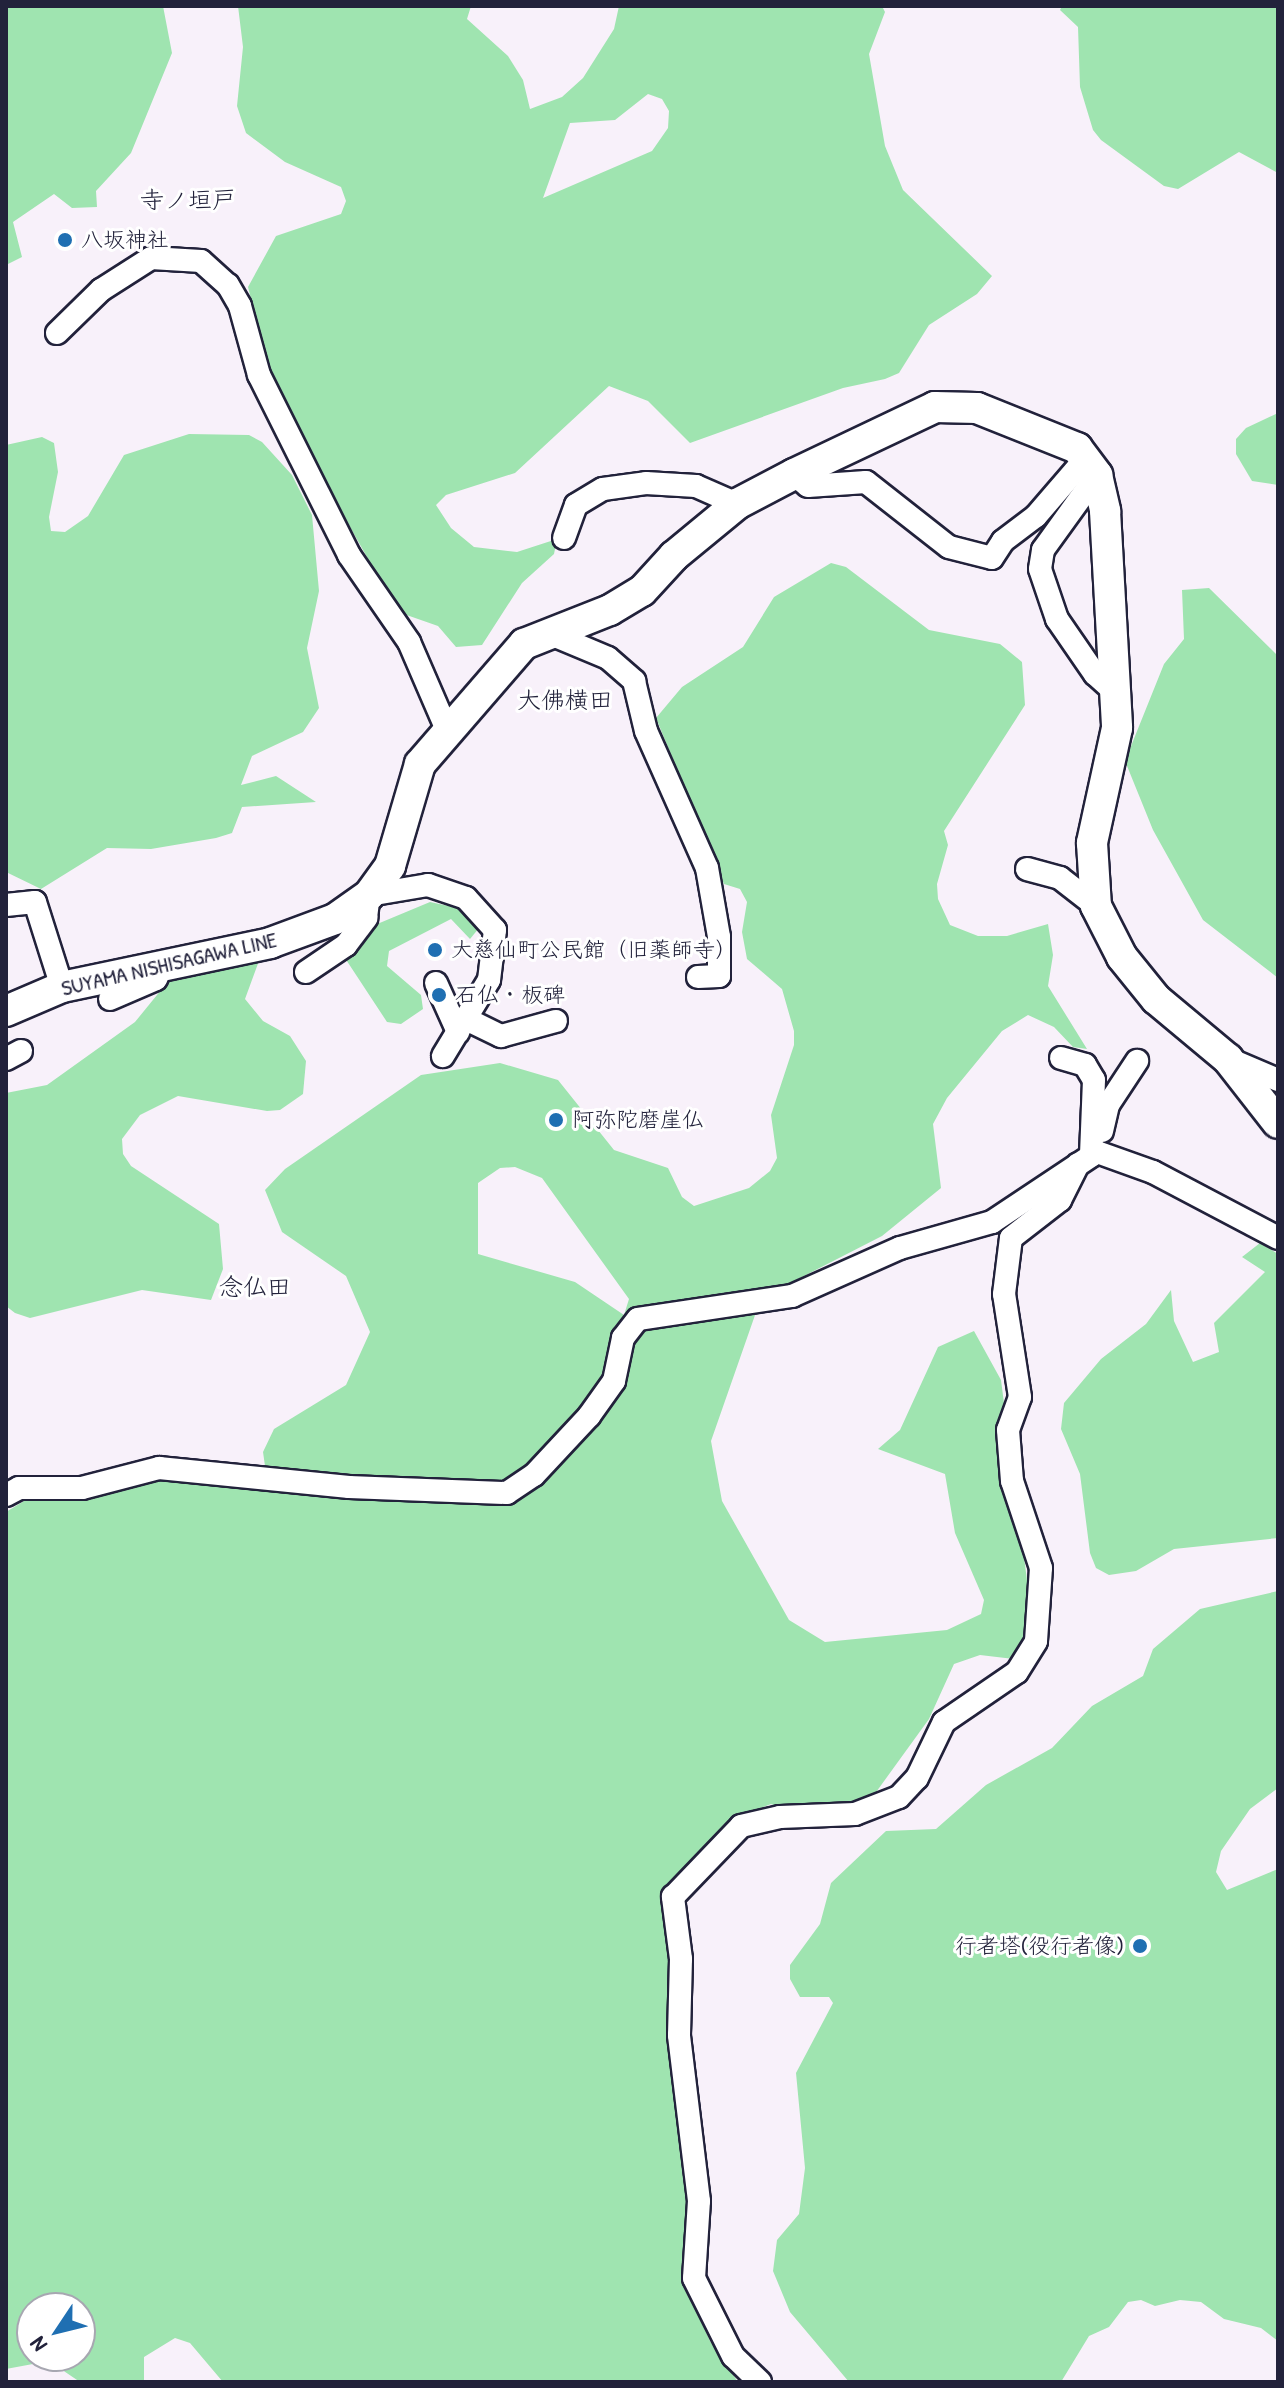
<!DOCTYPE html>
<html>
<head>
<meta charset="utf-8">
<style>
  body { margin:0 }
  #map { position:relative; width:1284px; height:2388px; overflow:hidden; background:#f8f1fa; font-family:"Patrick Hand","Klee One",sans-serif }
  div>[style] { position:absolute }
  [style*='--x'] { left:calc(var(--x)*1px); top:calc(var(--y)*1px); width:calc(var(--w)*1px); rotate:calc(var(--a)*1deg) }
  .green>* { inset:0; background:#9fe4b0 }
  .roads { filter:drop-shadow(2px 0 #22223b) drop-shadow(-2px 0 #22223b) drop-shadow(0 2px #22223b) drop-shadow(0 -2px #22223b) }
  .minor>* { height:22px; margin:-11px; padding:0 11px; transform-origin:11px; border-radius:11px; background:#fff }
  .secondary>* { height:30px; margin:-15px; padding:0 15px; transform-origin:15px; border-radius:15px; background:#fff }
  .dots>* { width:22px; height:22px; translate:-50% -50%; box-sizing:border-box; border:4px solid #fff; border-radius:50% }
  span { translate:-50% -50%; white-space:nowrap; text-align:center; line-height:1.15; -webkit-text-stroke:6px #fff; paint-order:stroke }
  .poi-label { font-size:22px; color:#22223b }
  .left { translate:0 -50%; text-align:left }
  .right { translate:-100% -50%; text-align:right }
  .street-label { font-size:22px; color:#22223b }
  .neighbourhood-label { font-size:24px; color:#22223b }
  .frame { position:absolute; inset:0; border:8px solid #22223b; pointer-events:none }
  .north { position:absolute; left:16px; top:2292px; width:80px; height:80px; box-sizing:border-box; background:#fff; border:2px solid #a7a7b1; border-radius:50%; rotate:235deg; font-size:22px; font-weight:700; line-height:32px; text-align:center; color:#22223b }
  .north::after { content:''; display:block; margin:auto; width:28px; height:36px; background:#1f6fb2; clip-path:polygon(50% 0,100% 100%,50% 72%,0 100%) }
</style>
</head>
<body>
<div id="map">
  <div class="green">
    <div style="clip-path:polygon(6px 6px,163px 6px,172px 53px,131px 153px,96px 191px,97px 207px,72px 208px,54px 194px,13px 222px,22px 257px,6px 265px)"></div>
    <div style="clip-path:polygon(evenodd,238px 6px,471px 6px,467px 19px,508px 56px,523px 80px,530px 109px,562px 97px,583px 78px,614px 29px,619px 6px,882px 6px,885px 12px,869px 54px,885px 146px,903px 190px,992px 276px,977px 294px,929px 325px,899px 373px,885px 379px,843px 388px,690px 443px,648px 401px,609px 386px,515px 473px,446px 495px,436px 505px,451px 528px,474px 547px,517px 552px,557px 539px,554px 554px,522px 583px,482px 645px,456px 647px,438px 626px,398px 612px,275px 394px,248px 287px,276px 236px,341px 214px,346px 201px,341px 187px,285px 162px,246px 133px,237px 106px,243px 47px,238px 6px,648px 94px,662px 99px,669px 111px,668px 128px,652px 151px,543px 198px,570px 123px,615px 120px,648px 94px)"></div>
    <div style="clip-path:polygon(1062px 6px,1278px 6px,1278px 173px,1239px 152px,1178px 189px,1164px 186px,1101px 140px,1093px 130px,1080px 87px,1078px 27px,1060px 10px)"></div>
    <div style="clip-path:polygon(1278px 413px,1278px 485px,1252px 481px,1236px 454px,1236px 439px,1246px 428px)"></div>
    <div style="clip-path:polygon(189px 434px,249px 435px,262px 442px,292px 475px,312px 515px,319px 591px,307px 648px,319px 708px,303px 732px,252px 756px,241px 785px,276px 776px,316px 802px,242px 807px,232px 833px,216px 838px,151px 849px,107px 848px,41px 889px,6px 872px,6px 445px,42px 437px,54px 443px,58px 472px,49px 517px,51px 531px,65px 532px,88px 516px,124px 455px)"></div>
    <div style="clip-path:polygon(evenodd,831px 563px,846px 567px,929px 630px,1000px 644px,1022px 662px,1025px 705px,944px 831px,948px 845px,937px 884px,938px 899px,950px 925px,978px 936px,1007px 936px,1048px 924px,1053px 955px,1048px 986px,1087px 1049px,1073px 1047px,1054px 1027px,1028px 1015px,1002px 1031px,947px 1098px,933px 1124px,941px 1188px,882px 1236px,761px 1298px,711px 1441px,722px 1501px,789px 1620px,825px 1642px,947px 1630px,981px 1614px,984px 1600px,955px 1533px,945px 1474px,878px 1449px,900px 1430px,938px 1347px,974px 1331px,1001px 1380px,1034px 1634px,1022px 1660px,980px 1655px,954px 1664px,929px 1719px,874px 1795px,804px 1817px,771px 1804px,731px 1819px,665px 1917px,681px 2001px,675px 2098px,693px 2196px,685px 2283px,710px 2341px,738px 2382px,223px 2382px,190px 2343px,175px 2338px,144px 2357px,144px 2382px,80px 2382px,49px 2361px,6px 2369px,6px 1512px,24px 1501px,173px 1478px,249px 1485px,265px 1466px,263px 1452px,274px 1429px,346px 1385px,370px 1332px,346px 1276px,282px 1232px,265px 1190px,285px 1169px,421px 1075px,500px 1063px,558px 1080px,614px 1150px,668px 1168px,682px 1197px,694px 1206px,749px 1188px,770px 1171px,777px 1158px,771px 1115px,794px 1045px,794px 1031px,782px 989px,747px 959px,742px 932px,747px 902px,740px 889px,724px 884px,656px 718px,682px 687px,743px 647px,774px 597px,831px 563px,515px 1167px,542px 1178px,629px 1299px,624px 1315px,575px 1282px,478px 1254px,478px 1183px,500px 1168px,515px 1167px,831px 563px,32px 2308px,80px 2308px,80px 2356px,32px 2356px,32px 2308px)"></div>
    <div style="clip-path:polygon(1209px 588px,1278px 656px,1278px 978px,1203px 920px,1153px 830px,1125px 761px,1164px 664px,1184px 639px,1182px 590px)"></div>
    <div style="clip-path:polygon(430px 902px,458px 908px,479px 928px,470px 939px,451px 919px,389px 951px,387px 966px,421px 995px,423px 1009px,401px 1024px,387px 1022px,339px 949px,346px 937px)"></div>
    <div style="clip-path:polygon(260px 958px,245px 999px,263px 1021px,290px 1036px,306px 1061px,303px 1094px,280px 1110px,267px 1111px,178px 1096px,140px 1115px,122px 1139px,123px 1154px,131px 1166px,219px 1224px,223px 1269px,211px 1300px,142px 1290px,30px 1318px,15px 1313px,6px 1306px,6px 1093px,47px 1085px,135px 1022px,170px 979px)"></div>
    <div style="clip-path:polygon(1260px 1243px,1278px 1254px,1278px 1538px,1174px 1549px,1136px 1571px,1109px 1575px,1096px 1568px,1090px 1553px,1080px 1474px,1061px 1429px,1064px 1403px,1101px 1359px,1146px 1324px,1171px 1290px,1174px 1321px,1193px 1362px,1219px 1352px,1214px 1323px,1265px 1272px,1242px 1257px)"></div>
    <div style="clip-path:polygon(1278px 1591px,1278px 1788px,1250px 1809px,1221px 1851px,1216px 1872px,1227px 1890px,1278px 1869px,1278px 2341px,1261px 2328px,1224px 2319px,1201px 2302px,1180px 2300px,1155px 2306px,1141px 2300px,1128px 2302px,1109px 2327px,1089px 2336px,1061px 2382px,849px 2382px,790px 2312px,773px 2271px,777px 2240px,799px 2214px,805px 2168px,796px 2073px,833px 2003px,829px 1997px,800px 1997px,790px 1979px,790px 1965px,820px 1924px,831px 1883px,886px 1831px,936px 1829px,986px 1785px,1052px 1748px,1092px 1706px,1143px 1676px,1153px 1649px,1200px 1609px)"></div>
  </div>
  <div class="roads">
    <div class="minor">
      <div style="--x:57;--y:333;--w:62;--a:-44.3"></div>
      <div style="--x:101;--y:290;--w:59;--a:-32.6"></div>
      <div style="--x:151;--y:258;--w:50;--a:3.4"></div>
      <div style="--x:201;--y:261;--w:36;--a:42"></div>
      <div style="--x:228;--y:285;--w:24;--a:60"></div>
      <div style="--x:240;--y:306;--w:72;--a:74.6"></div>
      <div style="--x:259;--y:375;--w:201;--a:63.4"></div>
      <div style="--x:349;--y:555;--w:106;--a:55.4"></div>
      <div style="--x:409;--y:642;--w:96;--a:66.6"></div>
      <div style="--x:794;--y:474;--w:18;--a:41"></div>
      <div style="--x:808;--y:486;--w:58;--a:-3.9"></div>
      <div style="--x:866;--y:482;--w:105;--a:38.1"></div>
      <div style="--x:949;--y:547;--w:44;--a:14.3"></div>
      <div style="--x:992;--y:558;--w:20;--a:-57"></div>
      <div style="--x:1003;--y:541;--w:41;--a:-37.1"></div>
      <div style="--x:1036;--y:516;--w:75;--a:-49.3"></div>
      <div style="--x:1097;--y:475;--w:92;--a:125.8"></div>
      <div style="--x:1043;--y:550;--w:19;--a:99"></div>
      <div style="--x:1040;--y:569;--w:53;--a:71.2"></div>
      <div style="--x:1057;--y:619;--w:67;--a:55.4"></div>
      <div style="--x:1095;--y:674;--w:28;--a:42"></div>
      <div style="--x:564;--y:538;--w:35;--a:-70"></div>
      <div style="--x:576;--y:505;--w:31;--a:-31"></div>
      <div style="--x:603;--y:489;--w:43;--a:-7.9"></div>
      <div style="--x:646;--y:483;--w:50;--a:3.4"></div>
      <div style="--x:696;--y:486;--w:45;--a:23.7"></div>
      <div style="--x:546;--y:632;--w:67;--a:22.8"></div>
      <div style="--x:608;--y:658;--w:35;--a:41"></div>
      <div style="--x:634;--y:681;--w:51;--a:76.5"></div>
      <div style="--x:646;--y:731;--w:150;--a:66"></div>
      <div style="--x:707;--y:868;--w:70;--a:80.1"></div>
      <div style="--x:719;--y:937;--w:39;--a:90"></div>
      <div style="--x:719;--y:976;--w:21;--a:177"></div>
      <div style="--x:1027;--y:869;--w:34;--a:15"></div>
      <div style="--x:1060;--y:878;--w:46;--a:37.9"></div>
      <div style="--x:6;--y:905;--w:29;--a:-6"></div>
      <div style="--x:35;--y:902;--w:89;--a:72.4"></div>
      <div style="--x:306;--y:972;--w:48;--a:-34"></div>
      <div style="--x:346;--y:945;--w:34;--a:-53"></div>
      <div style="--x:366;--y:918;--w:23;--a:-83"></div>
      <div style="--x:369;--y:895;--w:60;--a:-9.6"></div>
      <div style="--x:428;--y:885;--w:40;--a:18.9"></div>
      <div style="--x:466;--y:898;--w:43;--a:47.8"></div>
      <div style="--x:495;--y:930;--w:50;--a:96.8"></div>
      <div style="--x:489;--y:980;--w:89;--a:121.2"></div>
      <div style="--x:436;--y:983;--w:54;--a:65.8"></div>
      <div style="--x:110;--y:999;--w:50;--a:-23.5"></div>
      <div style="--x:156;--y:979;--w:12;--a:-66"></div>
      <div style="--x:466;--y:1019;--w:39;--a:26"></div>
      <div style="--x:501;--y:1036;--w:57;--a:-15.3"></div>
      <div style="--x:1061;--y:1058;--w:25;--a:16"></div>
      <div style="--x:1085;--y:1065;--w:17;--a:59"></div>
      <div style="--x:1094;--y:1080;--w:76;--a:92.3"></div>
      <div style="--x:6;--y:1059;--w:17;--a:-28"></div>
      <div style="--x:1229;--y:1059;--w:53;--a:23.2"></div>
      <div style="--x:1102;--y:1131;--w:27;--a:-77"></div>
      <div style="--x:1108;--y:1105;--w:53;--a:-56.6"></div>
      <div style="--x:6;--y:1495;--w:15;--a:-28"></div>
      <div style="--x:19;--y:1488;--w:63;--a:0"></div>
      <div style="--x:82;--y:1488;--w:80;--a:-14.6"></div>
      <div style="--x:159;--y:1468;--w:191;--a:5.7"></div>
      <div style="--x:349;--y:1487;--w:158;--a:2.2"></div>
      <div style="--x:507;--y:1493;--w:32;--a:-34"></div>
      <div style="--x:534;--y:1475;--w:81;--a:-47"></div>
      <div style="--x:589;--y:1416;--w:43;--a:-54.5"></div>
      <div style="--x:614;--y:1381;--w:44;--a:-78.2"></div>
      <div style="--x:623;--y:1338;--w:24;--a:-52"></div>
      <div style="--x:638;--y:1319;--w:156;--a:-8.5"></div>
      <div style="--x:792;--y:1296;--w:118;--a:-24"></div>
      <div style="--x:900;--y:1248;--w:96;--a:-15.8"></div>
      <div style="--x:992;--y:1222;--w:126;--a:-33.7"></div>
      <div style="--x:1097;--y:1152;--w:59;--a:19.7"></div>
      <div style="--x:1153;--y:1172;--w:141;--a:27.8"></div>
      <div style="--x:760;--y:2382;--w:37;--a:-136"></div>
      <div style="--x:733;--y:2356;--w:87;--a:-116.6"></div>
      <div style="--x:694;--y:2278;--w:77;--a:-86.3"></div>
      <div style="--x:699;--y:2201;--w:167;--a:-96.9"></div>
      <div style="--x:679;--y:2035;--w:76;--a:-88.5"></div>
      <div style="--x:681;--y:1959;--w:63;--a:-97.4"></div>
      <div style="--x:673;--y:1897;--w:98;--a:-46.2"></div>
      <div style="--x:741;--y:1826;--w:40;--a:-13"></div>
      <div style="--x:780;--y:1817;--w:75;--a:-2.3"></div>
      <div style="--x:855;--y:1814;--w:47;--a:-21.1"></div>
      <div style="--x:899;--y:1797;--w:26;--a:-47"></div>
      <div style="--x:917;--y:1778;--w:62;--a:-64.3"></div>
      <div style="--x:944;--y:1722;--w:88;--a:-34.4"></div>
      <div style="--x:1017;--y:1672;--w:36;--a:-58"></div>
      <div style="--x:1036;--y:1641;--w:73;--a:-86.1"></div>
      <div style="--x:1041;--y:1568;--w:92;--a:-108.4"></div>
      <div style="--x:1012;--y:1481;--w:51;--a:-94.5"></div>
      <div style="--x:1008;--y:1430;--w:35;--a:-70"></div>
      <div style="--x:1020;--y:1397;--w:104;--a:-98.8"></div>
      <div style="--x:1004;--y:1294;--w:56;--a:-82.9"></div>
      <div style="--x:1011;--y:1238;--w:62;--a:-37.8"></div>
      <div style="--x:1060;--y:1200;--w:40;--a:-63.4"></div>
    </div>
    <div class="secondary">
      <div style="--x:6;--y:1011;--w:61;--a:-23.2"></div>
      <div style="--x:62;--y:987;--w:213;--a:-11.9"></div>
      <div style="--x:270;--y:943;--w:69;--a:-20.3"></div>
      <div style="--x:335;--y:919;--w:42;--a:-35.2"></div>
      <div style="--x:369;--y:895;--w:36;--a:-54"></div>
      <div style="--x:390;--y:866;--w:106;--a:-73.6"></div>
      <div style="--x:420;--y:764;--w:159;--a:-49.1"></div>
      <div style="--x:524;--y:644;--w:92;--a:-21.6"></div>
      <div style="--x:610;--y:610;--w:37;--a:-31"></div>
      <div style="--x:642;--y:591;--w:47;--a:-47.6"></div>
      <div style="--x:674;--y:556;--w:82;--a:-39.5"></div>
      <div style="--x:737;--y:504;--w:64;--a:-27.8"></div>
      <div style="--x:794;--y:474;--w:156;--a:-25.4"></div>
      <div style="--x:935;--y:407;--w:42;--a:1.4"></div>
      <div style="--x:977;--y:408;--w:108;--a:21.8"></div>
      <div style="--x:1077;--y:448;--w:34;--a:53"></div>
      <div style="--x:1097;--y:475;--w:37;--a:77"></div>
      <div style="--x:1105;--y:511;--w:217;--a:86.8"></div>
      <div style="--x:1117;--y:728;--w:118;--a:102.3"></div>
      <div style="--x:1092;--y:843;--w:63;--a:86.4"></div>
      <div style="--x:1096;--y:906;--w:57;--a:63"></div>
      <div style="--x:1122;--y:957;--w:54;--a:51"></div>
      <div style="--x:1156;--y:999;--w:94;--a:39.8"></div>
      <div style="--x:1228;--y:1059;--w:81;--a:52"></div>
    </div>
  </div>
  <div class="dots">
    <div style="left:65px;top:240px;background:#1f6fb2"></div>
    <div style="left:435px;top:950px;background:#1f6fb2"></div>
    <div style="left:439px;top:995px;background:#1f6fb2"></div>
    <div style="left:556px;top:1120px;background:#1f6fb2"></div>
    <div style="left:1140px;top:1946px;background:#1f6fb2"></div>
  </div>
  <div class="poi-label">
    <span class="left" style="left:81px;top:240px">八坂神社</span>
    <span class="left" style="left:451px;top:950px">大慈仙町公民館（旧薬師寺）</span>
    <span class="left" style="left:455px;top:995px">石仏・板碑</span>
    <span class="left" style="left:572px;top:1120px">阿弥陀磨崖仏</span>
    <span class="right" style="left:1124px;top:1946px">行者塔(役行者像)</span>
  </div>
  <div class="street-label">
    <span style="left:169px;top:964px;rotate:-13deg">SUYAMA NISHISAGAWA LINE</span>
  </div>
  <div class="neighbourhood-label">
    <span style="left:188px;top:200px">寺ノ垣戸</span>
    <span style="left:565px;top:700px">大佛横田</span>
    <span style="left:255px;top:1287px">念仏田</span>
  </div>
  <div class="frame"></div>
  <div class="north">N</div>
</div>
</body>
</html>
